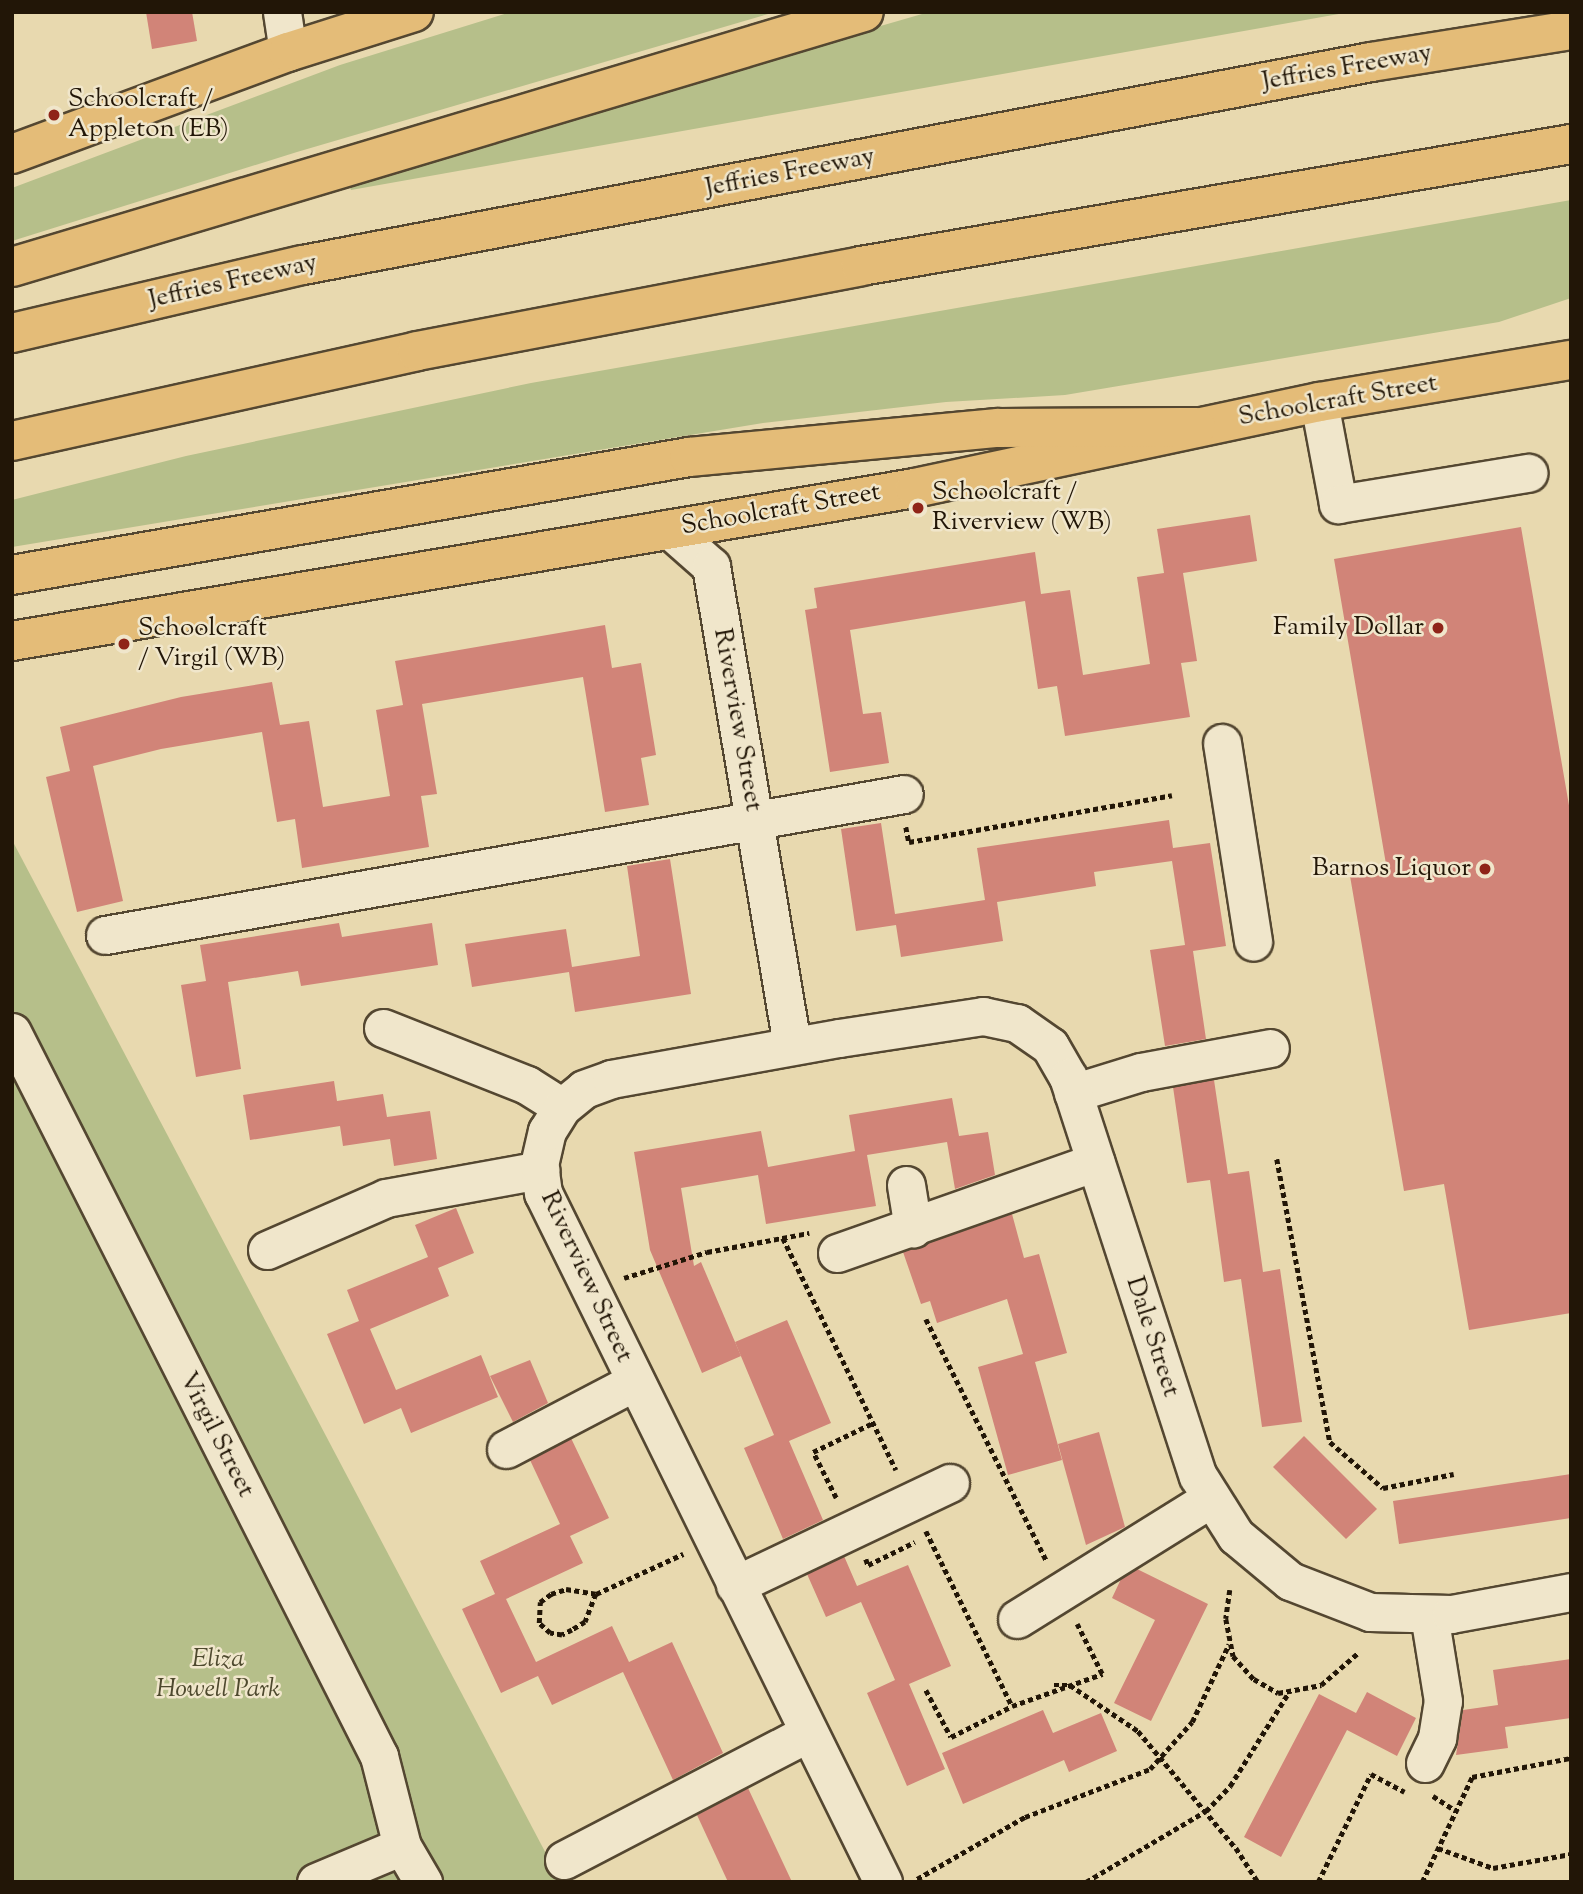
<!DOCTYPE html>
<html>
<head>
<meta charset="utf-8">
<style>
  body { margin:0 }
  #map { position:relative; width:1583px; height:1894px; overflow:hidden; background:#e8d9af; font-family:"Sorts Mill Goudy",serif }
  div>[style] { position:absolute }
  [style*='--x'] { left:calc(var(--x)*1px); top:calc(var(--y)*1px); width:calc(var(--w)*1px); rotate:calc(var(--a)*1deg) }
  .green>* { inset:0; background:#b6bf8a }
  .building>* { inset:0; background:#d18478 }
  .path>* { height:4.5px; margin-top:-2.25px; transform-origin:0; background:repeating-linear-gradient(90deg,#221607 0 5px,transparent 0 8.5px) }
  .roads { filter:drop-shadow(2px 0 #544731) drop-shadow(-2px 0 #544731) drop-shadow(0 2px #544731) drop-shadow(0 -2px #544731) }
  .minor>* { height:37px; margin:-18.5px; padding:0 18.5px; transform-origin:18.5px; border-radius:18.5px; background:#f0e6cb }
  .major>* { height:38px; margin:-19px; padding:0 19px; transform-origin:19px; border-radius:19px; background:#e4bc78 }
  .highway>* { height:38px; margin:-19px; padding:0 19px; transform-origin:19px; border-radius:19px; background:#e4bc78 }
  .dots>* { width:19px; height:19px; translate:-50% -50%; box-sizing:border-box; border:4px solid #f0e6cb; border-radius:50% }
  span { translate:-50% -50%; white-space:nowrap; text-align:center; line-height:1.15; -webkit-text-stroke:5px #f0e6cb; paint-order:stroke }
  .street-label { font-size:26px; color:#221607 }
  .poi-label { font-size:26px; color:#221607 }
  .left { translate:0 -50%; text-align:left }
  .right { translate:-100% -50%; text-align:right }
  .park-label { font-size:26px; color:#4e492e; font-style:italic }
  .frame { position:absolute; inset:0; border:14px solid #221607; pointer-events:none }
</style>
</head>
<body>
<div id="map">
  <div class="green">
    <div style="clip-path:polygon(511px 12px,775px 12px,297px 152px,12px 241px,12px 188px,340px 65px)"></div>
    <div style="clip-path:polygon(929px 12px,1350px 12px,351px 190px,347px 180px)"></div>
    <div style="clip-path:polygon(1571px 200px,1571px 298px,1499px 322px,1065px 395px,946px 402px,763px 423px,12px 547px,12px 500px,186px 456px,531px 383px)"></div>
    <div style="clip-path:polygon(12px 840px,561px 1882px,12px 1882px)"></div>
  </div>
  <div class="building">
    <div style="clip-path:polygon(146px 12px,192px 12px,197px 41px,152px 49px)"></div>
    <div style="clip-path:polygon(1250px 515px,1257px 561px,1183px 573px,1197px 661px,1181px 663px,1190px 717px,1065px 736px,1057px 686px,1038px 689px,1025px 601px,850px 630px,863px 714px,881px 712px,889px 763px,830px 772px,805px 610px,817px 608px,814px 588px,1035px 552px,1041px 594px,1070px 590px,1083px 675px,1150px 664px,1137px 577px,1164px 573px,1157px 529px)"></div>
    <div style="clip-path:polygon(1521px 527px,1571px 817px,1571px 1313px,1469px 1330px,1444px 1184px,1404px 1191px,1350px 876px,1387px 870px,1334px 559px)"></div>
    <div style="clip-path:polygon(605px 625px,612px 668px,641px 663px,656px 755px,641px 758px,649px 805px,605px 812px,583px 677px,422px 704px,437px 794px,421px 796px,429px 847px,302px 868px,295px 819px,277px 822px,262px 732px,161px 749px,93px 766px,123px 901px,77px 912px,46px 777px,70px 771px,60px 727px,181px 697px,272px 682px,280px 725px,309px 721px,323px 807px,390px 796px,376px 710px,403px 705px,395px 661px)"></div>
    <div style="clip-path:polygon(1169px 820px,1173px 848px,1210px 843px,1226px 946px,1193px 951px,1206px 1039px,1165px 1046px,1150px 950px,1185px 945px,1172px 861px,1094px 872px,1096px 886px,997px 902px,1003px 941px,901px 957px,896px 925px,856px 931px,841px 829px,881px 823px,895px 914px,985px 900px,977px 848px)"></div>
    <div style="clip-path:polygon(670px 859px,691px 994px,575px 1012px,569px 972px,472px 987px,465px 944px,566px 929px,572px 967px,640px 956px,627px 866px)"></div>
    <div style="clip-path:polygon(339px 923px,342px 937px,432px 923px,438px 965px,301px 986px,298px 971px,228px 982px,241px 1069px,196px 1077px,181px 985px,206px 981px,200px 945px)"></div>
    <div style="clip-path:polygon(1214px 1080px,1228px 1174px,1249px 1171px,1263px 1272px,1280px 1269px,1302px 1422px,1262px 1427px,1241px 1279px,1224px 1282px,1210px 1180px,1187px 1183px,1173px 1087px)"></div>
    <div style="clip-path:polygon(334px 1081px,337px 1101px,383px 1094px,387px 1117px,430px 1111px,437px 1159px,394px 1166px,390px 1139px,343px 1146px,340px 1126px,250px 1140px,243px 1095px)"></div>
    <div style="clip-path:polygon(952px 1098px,959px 1136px,988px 1132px,995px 1175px,955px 1189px,947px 1142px,867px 1155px,876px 1206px,766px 1224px,758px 1175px,681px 1188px,694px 1266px,701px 1262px,741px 1356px,702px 1373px,650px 1250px,634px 1152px,761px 1131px,768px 1167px,855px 1151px,849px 1115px)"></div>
    <div style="clip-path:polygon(456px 1208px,474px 1253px,438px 1268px,449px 1296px,370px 1329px,396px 1390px,481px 1355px,498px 1397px,411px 1433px,401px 1408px,364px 1424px,327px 1334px,359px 1321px,347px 1290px,428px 1257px,415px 1225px)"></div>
    <div style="clip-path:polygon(1012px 1214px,1024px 1258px,1039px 1254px,1067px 1353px,1035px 1362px,1062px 1460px,1008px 1475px,978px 1367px,1023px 1354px,1007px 1299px,937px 1323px,930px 1301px,921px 1304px,903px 1252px)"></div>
    <div style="clip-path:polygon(787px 1320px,831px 1423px,789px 1441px,823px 1520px,783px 1539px,744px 1448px,774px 1435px,735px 1342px)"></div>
    <div style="clip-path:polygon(530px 1360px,548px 1403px,513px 1422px,490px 1376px)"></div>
    <div style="clip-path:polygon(1099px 1432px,1125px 1527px,1086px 1545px,1058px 1444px)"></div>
    <div style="clip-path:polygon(1304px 1436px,1377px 1509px,1346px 1539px,1273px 1467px)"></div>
    <div style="clip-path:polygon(571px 1438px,609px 1518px,570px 1536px,583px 1563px,506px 1599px,536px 1662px,612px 1626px,629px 1662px,672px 1642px,723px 1753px,673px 1780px,623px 1672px,552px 1705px,538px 1676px,501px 1693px,462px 1609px,495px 1594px,480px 1561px,560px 1524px,530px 1460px)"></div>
    <div style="clip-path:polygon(1571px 1474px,1571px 1518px,1399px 1544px,1393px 1501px)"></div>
    <div style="clip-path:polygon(844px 1556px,857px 1586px,908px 1565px,951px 1666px,909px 1684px,945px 1769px,907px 1786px,867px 1693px,895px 1680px,861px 1602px,826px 1617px,807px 1574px)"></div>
    <div style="clip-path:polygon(1137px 1569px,1208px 1604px,1151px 1721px,1114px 1703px,1155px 1620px,1112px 1598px,1121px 1579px)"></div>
    <div style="clip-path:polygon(1571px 1659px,1571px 1718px,1505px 1727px,1508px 1748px,1456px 1755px,1463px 1710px,1498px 1705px,1493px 1670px)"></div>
    <div style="clip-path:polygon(1367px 1692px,1416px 1718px,1397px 1756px,1347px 1730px,1281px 1857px,1244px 1837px,1319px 1694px,1356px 1713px)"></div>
    <div style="clip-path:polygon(1043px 1710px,1053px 1733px,1101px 1713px,1117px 1751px,1069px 1772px,1064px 1760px,963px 1804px,942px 1753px)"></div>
    <div style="clip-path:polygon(748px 1788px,792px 1882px,728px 1882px,697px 1815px)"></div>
  </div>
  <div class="path">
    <div style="--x:906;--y:827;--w:15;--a:79"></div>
    <div style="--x:909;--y:842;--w:267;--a:-10.1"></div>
    <div style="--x:1277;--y:1159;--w:288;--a:79.4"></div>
    <div style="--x:1330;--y:1442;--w:70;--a:41"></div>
    <div style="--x:1383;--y:1488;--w:72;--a:-11.2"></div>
    <div style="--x:783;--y:1238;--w:258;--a:64"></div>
    <div style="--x:624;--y:1278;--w:87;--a:-17.4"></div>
    <div style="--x:707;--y:1252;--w:104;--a:-10.6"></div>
    <div style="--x:926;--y:1319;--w:271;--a:63.5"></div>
    <div style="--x:836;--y:1498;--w:51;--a:-116.6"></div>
    <div style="--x:813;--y:1452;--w:67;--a:-25.8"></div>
    <div style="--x:926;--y:1531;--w:195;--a:63.8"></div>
    <div style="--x:866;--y:1559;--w:6;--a:72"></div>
    <div style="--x:868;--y:1565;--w:52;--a:-26.1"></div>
    <div style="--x:1230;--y:1590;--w:29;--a:98"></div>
    <div style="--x:1226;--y:1619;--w:38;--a:79"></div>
    <div style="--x:1233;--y:1656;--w:31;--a:48"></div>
    <div style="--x:1254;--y:1679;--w:28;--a:30"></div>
    <div style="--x:1278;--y:1693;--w:44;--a:-10.5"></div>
    <div style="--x:1321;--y:1685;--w:49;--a:-40.9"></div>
    <div style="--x:596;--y:1594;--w:30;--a:111"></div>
    <div style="--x:585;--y:1622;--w:15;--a:148"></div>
    <div style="--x:572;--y:1630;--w:11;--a:153"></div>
    <div style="--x:562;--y:1635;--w:12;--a:-171"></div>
    <div style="--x:550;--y:1633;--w:15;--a:-138"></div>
    <div style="--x:539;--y:1623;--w:21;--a:-87"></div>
    <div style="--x:540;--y:1602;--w:14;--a:-36"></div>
    <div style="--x:551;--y:1594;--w:16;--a:-18"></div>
    <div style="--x:566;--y:1589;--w:30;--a:9"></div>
    <div style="--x:596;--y:1594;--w:96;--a:-24.7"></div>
    <div style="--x:1054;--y:1685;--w:16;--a:0"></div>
    <div style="--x:1070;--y:1685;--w:82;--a:34.1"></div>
    <div style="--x:1138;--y:1731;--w:153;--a:50.1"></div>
    <div style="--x:1236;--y:1848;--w:40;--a:57.1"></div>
    <div style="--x:926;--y:1690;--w:53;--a:62"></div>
    <div style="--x:951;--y:1737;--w:68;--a:-26.9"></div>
    <div style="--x:1012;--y:1706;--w:96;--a:-19.6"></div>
    <div style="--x:1102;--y:1674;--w:56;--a:-116.6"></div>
    <div style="--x:1433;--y:1796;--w:27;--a:33"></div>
    <div style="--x:1438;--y:1848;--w:59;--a:20"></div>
    <div style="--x:1493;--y:1868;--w:79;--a:-10.2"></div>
    <div style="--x:917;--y:1879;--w:125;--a:-29.9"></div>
    <div style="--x:1025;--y:1817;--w:134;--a:-21"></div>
    <div style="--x:1150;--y:1769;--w:63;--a:-48.2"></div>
    <div style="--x:1192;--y:1722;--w:86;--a:-64.6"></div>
    <div style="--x:1086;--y:1882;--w:139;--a:-30.6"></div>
    <div style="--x:1206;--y:1811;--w:35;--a:-46"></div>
    <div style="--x:1230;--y:1786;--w:111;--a:-57.9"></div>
    <div style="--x:1318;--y:1882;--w:120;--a:-63.9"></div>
    <div style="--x:1371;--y:1774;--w:38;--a:28"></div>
    <div style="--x:1422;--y:1882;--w:116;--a:-64.5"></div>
    <div style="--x:1472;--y:1777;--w:101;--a:-10.9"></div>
  </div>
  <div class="roads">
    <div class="minor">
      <div style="--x:282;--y:12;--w:40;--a:81.5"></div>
      <div style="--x:1319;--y:402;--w:104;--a:79.4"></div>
      <div style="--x:1338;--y:504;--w:193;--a:-9.3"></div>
      <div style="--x:669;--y:529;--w:56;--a:41.4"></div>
      <div style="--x:711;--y:566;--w:486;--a:80.4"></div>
      <div style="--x:1222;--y:743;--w:201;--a:81.1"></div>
      <div style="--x:105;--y:935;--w:811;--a:-10.01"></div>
      <div style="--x:383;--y:1028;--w:155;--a:21.6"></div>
      <div style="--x:527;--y:1085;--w:41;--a:32.2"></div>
      <div style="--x:12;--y:1032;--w:812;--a:63.12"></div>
      <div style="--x:379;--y:1756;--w:93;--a:75.7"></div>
      <div style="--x:402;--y:1846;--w:42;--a:59.7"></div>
      <div style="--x:1073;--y:1093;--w:71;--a:-17.2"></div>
      <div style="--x:1141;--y:1072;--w:131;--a:-10.5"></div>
      <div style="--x:906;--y:1185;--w:44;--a:80.8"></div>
      <div style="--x:267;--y:1250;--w:130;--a:-23.6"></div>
      <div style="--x:386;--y:1198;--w:157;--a:-10.3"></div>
      <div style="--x:837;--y:1253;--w:274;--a:-19.4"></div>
      <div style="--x:506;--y:1449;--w:144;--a:-27.6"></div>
      <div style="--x:735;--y:1585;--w:238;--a:-25.4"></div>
      <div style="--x:1017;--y:1619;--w:227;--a:-31.9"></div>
      <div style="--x:1425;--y:1763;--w:28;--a:-64"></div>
      <div style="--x:1437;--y:1738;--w:37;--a:-81"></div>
      <div style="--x:1443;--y:1701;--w:87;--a:-99.2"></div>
      <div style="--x:564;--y:1860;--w:275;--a:-27.5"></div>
      <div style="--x:316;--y:1882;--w:93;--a:-22.7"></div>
      <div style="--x:883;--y:1882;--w:768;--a:-116.26"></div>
      <div style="--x:543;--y:1193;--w:28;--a:-98"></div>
      <div style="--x:539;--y:1165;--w:35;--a:-77"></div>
      <div style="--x:547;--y:1131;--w:28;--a:-58"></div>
      <div style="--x:562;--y:1107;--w:28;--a:-39"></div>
      <div style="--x:584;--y:1089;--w:29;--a:-20"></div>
      <div style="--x:611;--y:1079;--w:232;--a:-10.2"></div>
      <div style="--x:839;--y:1038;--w:146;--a:-8.7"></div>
      <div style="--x:983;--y:1016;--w:35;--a:12"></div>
      <div style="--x:1017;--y:1023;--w:40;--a:34.9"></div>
      <div style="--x:1050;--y:1046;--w:36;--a:60"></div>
      <div style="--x:1068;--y:1077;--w:420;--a:72"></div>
      <div style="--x:1198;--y:1476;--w:71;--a:57.7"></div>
      <div style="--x:1236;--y:1536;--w:70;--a:39.8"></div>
      <div style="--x:1290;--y:1581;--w:86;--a:21.2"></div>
      <div style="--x:1370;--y:1612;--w:81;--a:1.4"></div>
      <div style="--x:1451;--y:1614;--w:122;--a:-10.4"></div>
    </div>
    <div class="major">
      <div style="--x:12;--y:154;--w:294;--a:-20.3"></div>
      <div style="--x:288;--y:52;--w:132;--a:-17.6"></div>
      <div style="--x:12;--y:641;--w:916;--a:-9.62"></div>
      <div style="--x:915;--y:488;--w:413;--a:-12"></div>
      <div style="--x:1319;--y:402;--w:255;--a:-9.5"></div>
    </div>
    <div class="highway">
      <div style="--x:12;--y:267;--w:889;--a:-16.66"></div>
      <div style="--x:12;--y:333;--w:299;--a:-13.2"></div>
      <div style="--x:303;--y:265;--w:1087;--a:-10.76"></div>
      <div style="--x:1371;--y:62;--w:203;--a:-9.1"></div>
      <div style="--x:12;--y:441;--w:415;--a:-12.5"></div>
      <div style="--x:417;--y:351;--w:452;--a:-10.8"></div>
      <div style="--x:861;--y:266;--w:720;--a:-9.75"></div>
      <div style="--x:12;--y:575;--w:687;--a:-9.89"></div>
      <div style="--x:689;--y:457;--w:310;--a:-5.4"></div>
      <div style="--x:998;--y:428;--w:198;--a:-0.3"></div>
    </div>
  </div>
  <div class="dots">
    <div style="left:54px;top:115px;background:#8f2418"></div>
    <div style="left:918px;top:508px;background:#8f2418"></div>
    <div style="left:1438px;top:628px;background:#8f2418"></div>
    <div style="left:124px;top:644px;background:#8f2418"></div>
    <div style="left:1485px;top:869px;background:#8f2418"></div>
  </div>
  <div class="street-label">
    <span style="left:1347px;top:68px;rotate:-10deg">Jeffries Freeway</span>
    <span style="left:790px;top:173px;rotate:-11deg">Jeffries Freeway</span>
    <span style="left:233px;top:282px;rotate:-13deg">Jeffries Freeway</span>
    <span style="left:1338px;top:401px;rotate:-10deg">Schoolcraft Street</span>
    <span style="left:781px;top:510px;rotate:-10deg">Schoolcraft Street</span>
    <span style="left:737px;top:720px;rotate:80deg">Riverview Street</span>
    <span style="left:586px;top:1277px;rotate:65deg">Riverview Street</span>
    <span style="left:1152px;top:1337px;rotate:72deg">Dale Street</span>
    <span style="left:216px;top:1435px;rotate:63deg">Virgil Street</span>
  </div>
  <div class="poi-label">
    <span class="left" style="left:68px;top:115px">Schoolcraft /<br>Appleton (EB)</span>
    <span class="left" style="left:932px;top:508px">Schoolcraft /<br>Riverview (WB)</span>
    <span class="right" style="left:1424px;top:628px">Family Dollar</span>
    <span class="left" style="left:138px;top:644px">Schoolcraft<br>/ Virgil (WB)</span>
    <span class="right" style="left:1471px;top:869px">Barnos Liquor</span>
  </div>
  <div class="park-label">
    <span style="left:218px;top:1675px">Eliza<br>Howell Park</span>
  </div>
  <div class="frame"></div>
</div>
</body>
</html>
